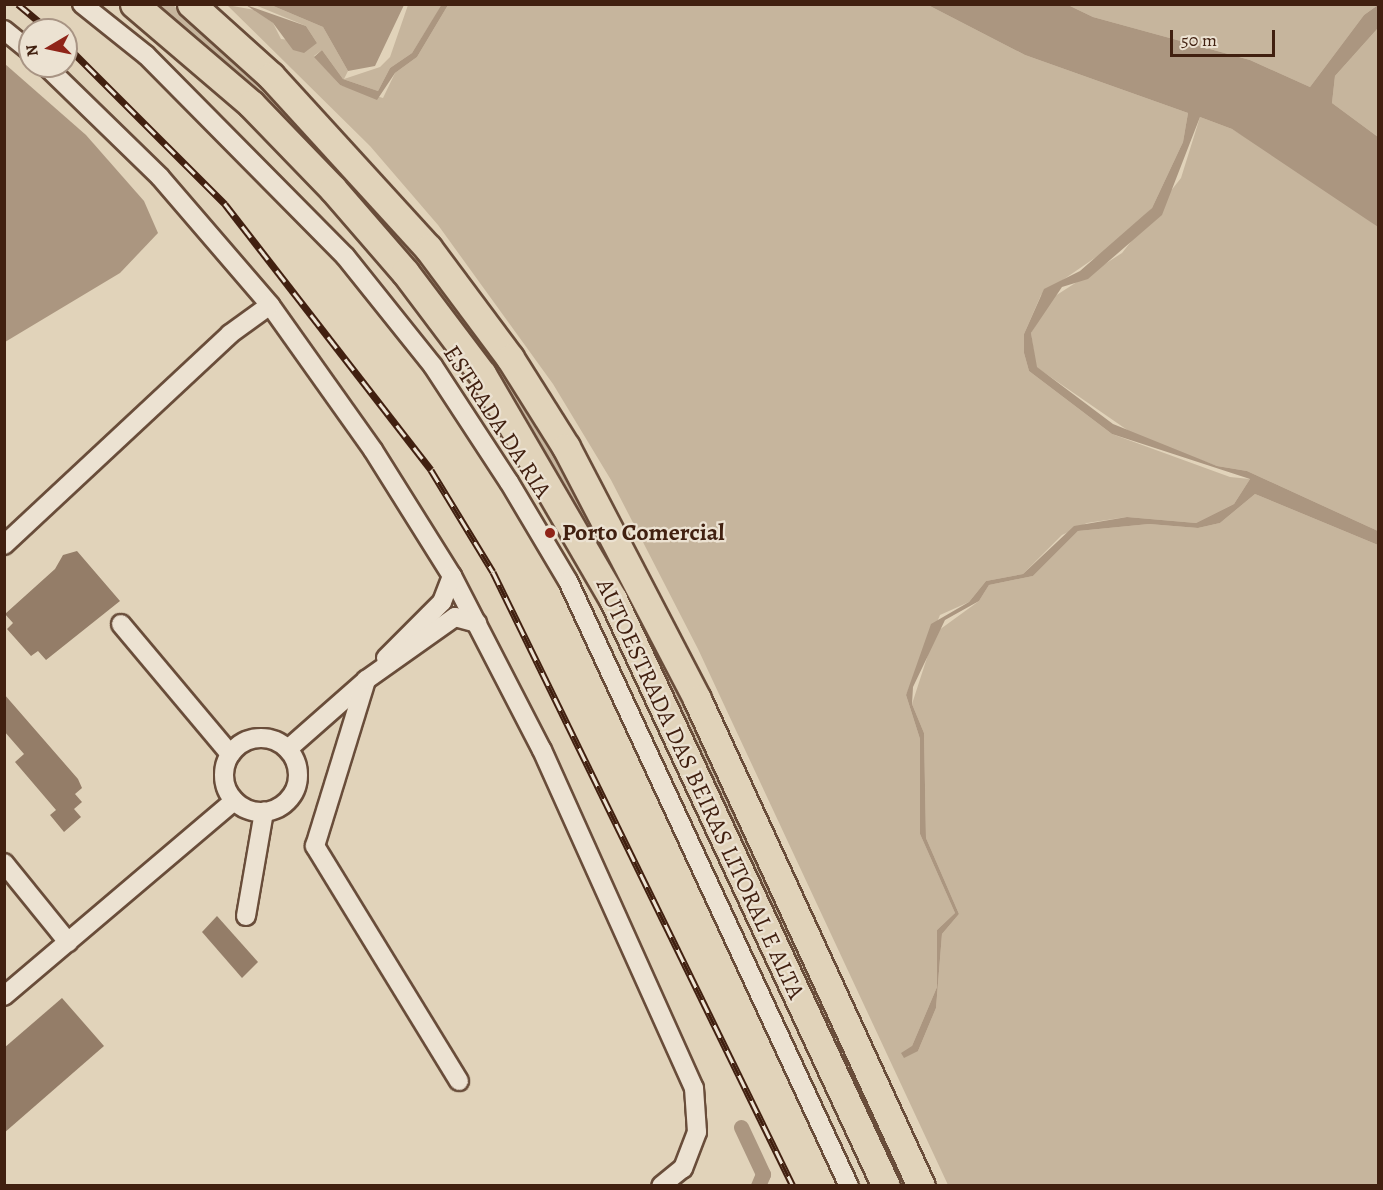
<!DOCTYPE html>
<html>
<head>
<meta charset="utf-8">
<style>
  body { margin:0 }
  #map { position:relative; width:1383px; height:1190px; overflow:hidden; background:#e1d3ba; font-family:Alegreya,serif }
  div>[style] { position:absolute }
  [style*='--x'] { left:calc(var(--x)*1px); top:calc(var(--y)*1px); width:calc(var(--w)*1px); rotate:calc(var(--a)*1deg) }
  .green>* { inset:0; background:#c6b59d }
  .water>* { inset:0; background:#ab9680 }
  .canal>* { height:15px; margin:-7.5px; padding:0 7.5px; transform-origin:7.5px; border-radius:7.5px; background:#ab9680 }
  .building>* { inset:0; background:#947d68 }
  .roads { filter:drop-shadow(2px 0 #694d3a) drop-shadow(-2px 0 #694d3a) drop-shadow(0 2px #694d3a) drop-shadow(0 -2px #694d3a) }
  .minor>* { height:18px; margin:-9px; padding:0 9px; transform-origin:9px; border-radius:9px; background:#ece2d2 }
  .minor>.ring { margin:-9px; padding:0; box-sizing:content-box; background:none; border:18px solid #ece2d2; border-radius:50% }
  .highway>* { height:27px; margin:-13.5px; padding:0 13.5px; transform-origin:13.5px; border-radius:13.5px; background:#e1d3ba }
  .rail>* { height:7px; margin-top:-3.5px; transform-origin:0; background:repeating-linear-gradient(90deg,#ece2d2 0 14px,#412010 0 28px); box-sizing:border-box; border-block:2px solid #412010 }
  .dots>* { width:16px; height:16px; translate:-50% -50%; box-sizing:border-box; border:3px solid #ece2d2; border-radius:50% }
  span { translate:-50% -50%; white-space:nowrap; text-align:center; line-height:1.15; -webkit-text-stroke:4.5px #ece2d2; paint-order:stroke }
  .street-label { font-size:24px; color:#412010 }
  .poi-label { font-size:24px; color:#412010; font-weight:700 }
  .left { translate:0 -50%; text-align:left }
  .frame { position:absolute; inset:0; border:6px solid #412010; pointer-events:none }
  .north { position:absolute; left:18px; top:18px; width:60px; height:60px; box-sizing:border-box; background:#ece2d2; border:2px solid #a89484; border-radius:50%; rotate:261deg; font-size:16px; font-weight:700; line-height:24px; text-align:center; color:#412010 }
  .north::after { content:''; display:block; margin:auto; width:21px; height:27px; background:#8f2418; clip-path:polygon(50% 0,100% 100%,50% 72%,0 100%) }
  .scale { position:absolute; left:1170px; top:30px; width:105px; height:27px; box-sizing:border-box; border:3px solid #412010; border-top:0; padding-left:8px; font-size:18px; line-height:21px; white-space:nowrap; color:#412010; -webkit-text-stroke:4px #ece2d2; paint-order:stroke }
</style>
</head>
<body>
<div id="map">
  <div class="green">
    <div style="clip-path:polygon(147px 5px,173px 5px,288px 109px,388px 217px,503px 370px,543px 431px,666px 658px,909px 1185px,895px 1185px,499px 388px)"></div>
    <div style="clip-path:polygon(227px 5px,255px 10px,273px 23px,281px 39px,317px 43px,306px 26px,255px 5px,271px 5px,323px 27px,348px 71px,344px 79px,380px 67px,390px 57px,408px 5px,442px 5px,412px 53px,390px 68px,378px 91px,343px 79px,322px 50px,314px 56px,340px 85px,383px 98px,395px 73px,417px 57px,448px 5px,928px 5px,1025px 55px,1188px 113px,1183px 142px,1152px 208px,1115px 244px,1041px 295px,1024px 334px,1024px 353px,1029px 371px,1112px 434px,1230px 477px,1250px 479px,1234px 504px,1196px 523px,1127px 517px,1087px 523px,1062px 535px,1023px 574px,986px 581px,969px 602px,940px 615px,906px 695px,920px 739px,920px 834px,955px 913px,937px 930px,937px 987px,912px 1046px,918px 1051px,936px 1008px,942px 934px,959px 914px,926px 838px,924px 733px,912px 704px,935px 633px,979px 601px,989px 585px,1033px 576px,1078px 531px,1149px 524px,1198px 528px,1220px 523px,1255px 494px,1378px 545px,1378px 1185px,948px 1185px,698px 649px,611px 480px,553px 384px,438px 225px,370px 146px)"></div>
    <div style="clip-path:polygon(1068px 5px,1378px 4px,1378px 5px,1364px 15px,1310px 87px,1250px 60px,1093px 17px)"></div>
    <div style="clip-path:polygon(1378px 28px,1378px 137px,1332px 103px,1335px 76px)"></div>
    <div style="clip-path:polygon(1200px 117px,1232px 129px,1310px 177px,1378px 227px,1378px 531px,1247px 471px,1217px 466px,1136px 436px,1036px 367px,1031px 333px,1052px 298px,1122px 253px,1181px 178px)"></div>
  </div>
  <div class="water">
    <div style="clip-path:polygon(442px 4px,448px 5px,417px 57px,395px 73px,377px 100px,340px 85px,314px 57px,322px 50px,343px 79px,378px 91px,390px 68px,412px 53px)"></div>
    <div style="clip-path:polygon(246px 5px,306px 26px,317px 43px,304px 53px,293px 50px,273px 23px)"></div>
    <div style="clip-path:polygon(271px 5px,404px 5px,375px 66px,348px 71px,323px 27px)"></div>
    <div style="clip-path:polygon(928px 5px,1068px 5px,1093px 17px,1250px 60px,1310px 87px,1364px 15px,1378px 5px,1378px 28px,1335px 76px,1332px 103px,1378px 137px,1378px 227px,1232px 129px,1200px 117px,1162px 215px,1088px 279px,1062px 287px,1031px 333px,1037px 367px,1113px 424px,1217px 466px,1247px 471px,1378px 531px,1378px 545px,1255px 494px,1220px 523px,1198px 528px,1149px 524px,1078px 531px,1033px 576px,989px 585px,979px 601px,945px 620px,913px 687px,912px 704px,924px 733px,926px 838px,959px 914px,942px 934px,936px 1008px,918px 1051px,904px 1058px,901px 1053px,912px 1046px,937px 987px,937px 930px,955px 913px,920px 834px,920px 739px,906px 695px,931px 624px,969px 602px,986px 581px,1023px 574px,1074px 526px,1127px 517px,1196px 523px,1234px 504px,1250px 479px,1112px 434px,1029px 371px,1024px 353px,1024px 334px,1044px 289px,1080px 271px,1152px 208px,1183px 142px,1188px 113px,1025px 55px)"></div>
    <div style="clip-path:polygon(5px 64px,86px 135px,144px 201px,158px 233px,120px 273px,5px 342px)"></div>
  </div>
  <div class="canal">
    <div style="--x:741;--y:1127;--w:52;--a:64.9"></div>
    <div style="--x:763;--y:1174;--w:13;--a:113"></div>
  </div>
  <div class="building">
    <div style="clip-path:polygon(77px 551px,120px 601px,46px 660px,38px 651px,31px 656px,7px 629px,13px 623px,5px 614px,55px 569px,63px 555px)"></div>
    <div style="clip-path:polygon(4px 694px,78px 779px,82px 788px,75px 794px,82px 802px,74px 809px,81px 817px,64px 832px,50px 815px,56px 810px,15px 762px,24px 754px,4px 731px)"></div>
    <div style="clip-path:polygon(217px 916px,258px 962px,242px 978px,202px 932px)"></div>
    <div style="clip-path:polygon(62px 998px,104px 1046px,4px 1133px,4px 1048px)"></div>
  </div>
  <div class="roads">
    <div class="minor">
      <div style="--x:82;--y:4;--w:82;--a:38.6"></div>
      <div style="--x:146;--y:55;--w:283;--a:45.3"></div>
      <div style="--x:345;--y:256;--w:141;--a:51.3"></div>
      <div style="--x:433;--y:366;--w:139;--a:56.8"></div>
      <div style="--x:509;--y:482;--w:115;--a:59.2"></div>
      <div style="--x:568;--y:581;--w:667;--a:65.09"></div>
      <div style="--x:4;--y:30;--w:33;--a:39"></div>
      <div style="--x:46;--y:66;--w:159;--a:44.2"></div>
      <div style="--x:160;--y:177;--w:169;--a:49.3"></div>
      <div style="--x:270;--y:305;--w:178;--a:54.6"></div>
      <div style="--x:373;--y:450;--w:149;--a:57.9"></div>
      <div style="--x:452;--y:576;--w:196;--a:62.7"></div>
      <div style="--x:542;--y:750;--w:371;--a:65.8"></div>
      <div style="--x:694;--y:1088;--w:44;--a:86.1"></div>
      <div style="--x:697;--y:1132;--w:39;--a:111"></div>
      <div style="--x:683;--y:1168;--w:28;--a:141"></div>
      <div style="--x:4;--y:545;--w:309;--a:-43"></div>
      <div style="--x:230;--y:334;--w:49;--a:-35.9"></div>
      <div style="--x:121;--y:624;--w:170;--a:50"></div>
      <div style="--x:386;--y:658;--w:79;--a:-45"></div>
      <div style="--x:442;--y:602;--w:28;--a:-69"></div>
      <div class="ring" style="left:224px;top:738px;width:56px;height:56px"></div>
      <div style="--x:288;--y:749;--w:103;--a:-41.4"></div>
      <div style="--x:4;--y:863;--w:102;--a:51"></div>
      <div style="--x:246;--y:916;--w:106;--a:-80.2"></div>
      <div style="--x:4;--y:996;--w:302;--a:-40.3"></div>
      <div style="--x:459;--y:1081;--w:276;--a:-121.5"></div>
      <div style="--x:315;--y:846;--w:174;--a:-72.9"></div>
      <div style="--x:366;--y:680;--w:109;--a:-35.3"></div>
      <div style="--x:455;--y:617;--w:23;--a:15"></div>
    </div>
    <div class="highway">
      <div style="--x:134;--y:4;--w:154;--a:40.5"></div>
      <div style="--x:251;--y:104;--w:118;--a:46"></div>
      <div style="--x:333;--y:189;--w:110;--a:49.1"></div>
      <div style="--x:405;--y:272;--w:128;--a:53"></div>
      <div style="--x:482;--y:374;--w:260;--a:59.8"></div>
      <div style="--x:613;--y:599;--w:647;--a:65.06"></div>
      <div style="--x:191;--y:4;--w:108;--a:42"></div>
      <div style="--x:271;--y:76;--w:233;--a:47.6"></div>
      <div style="--x:428;--y:248;--w:137;--a:53.3"></div>
      <div style="--x:510;--y:358;--w:105;--a:57.8"></div>
      <div style="--x:566;--y:447;--w:284;--a:62.5"></div>
      <div style="--x:697;--y:699;--w:536;--a:65.3"></div>
    </div>
  </div>
  <div class="rail">
    <div style="--x:18;--y:4;--w:40;--a:40"></div>
    <div style="--x:66;--y:45;--w:225;--a:45"></div>
    <div style="--x:225;--y:204;--w:336;--a:52.2"></div>
    <div style="--x:431;--y:470;--w:119;--a:58.7"></div>
    <div style="--x:493;--y:572;--w:683;--a:63.96"></div>
  </div>
  <div class="dots">
    <div style="left:550px;top:533px;background:#8f2418"></div>
  </div>
  <div class="street-label">
    <span style="left:497px;top:422px;rotate:57deg">ESTRADA DA RIA</span>
    <span style="left:700px;top:789px;rotate:65deg">AUTOESTRADA DAS BEIRAS LITORAL E ALTA</span>
  </div>
  <div class="poi-label">
    <span class="left" style="left:562px;top:533px">Porto Comercial</span>
  </div>
  <div class="frame"></div>
  <div class="north">N</div>
  <div class="scale">50 m</div>
</div>
</body>
</html>
